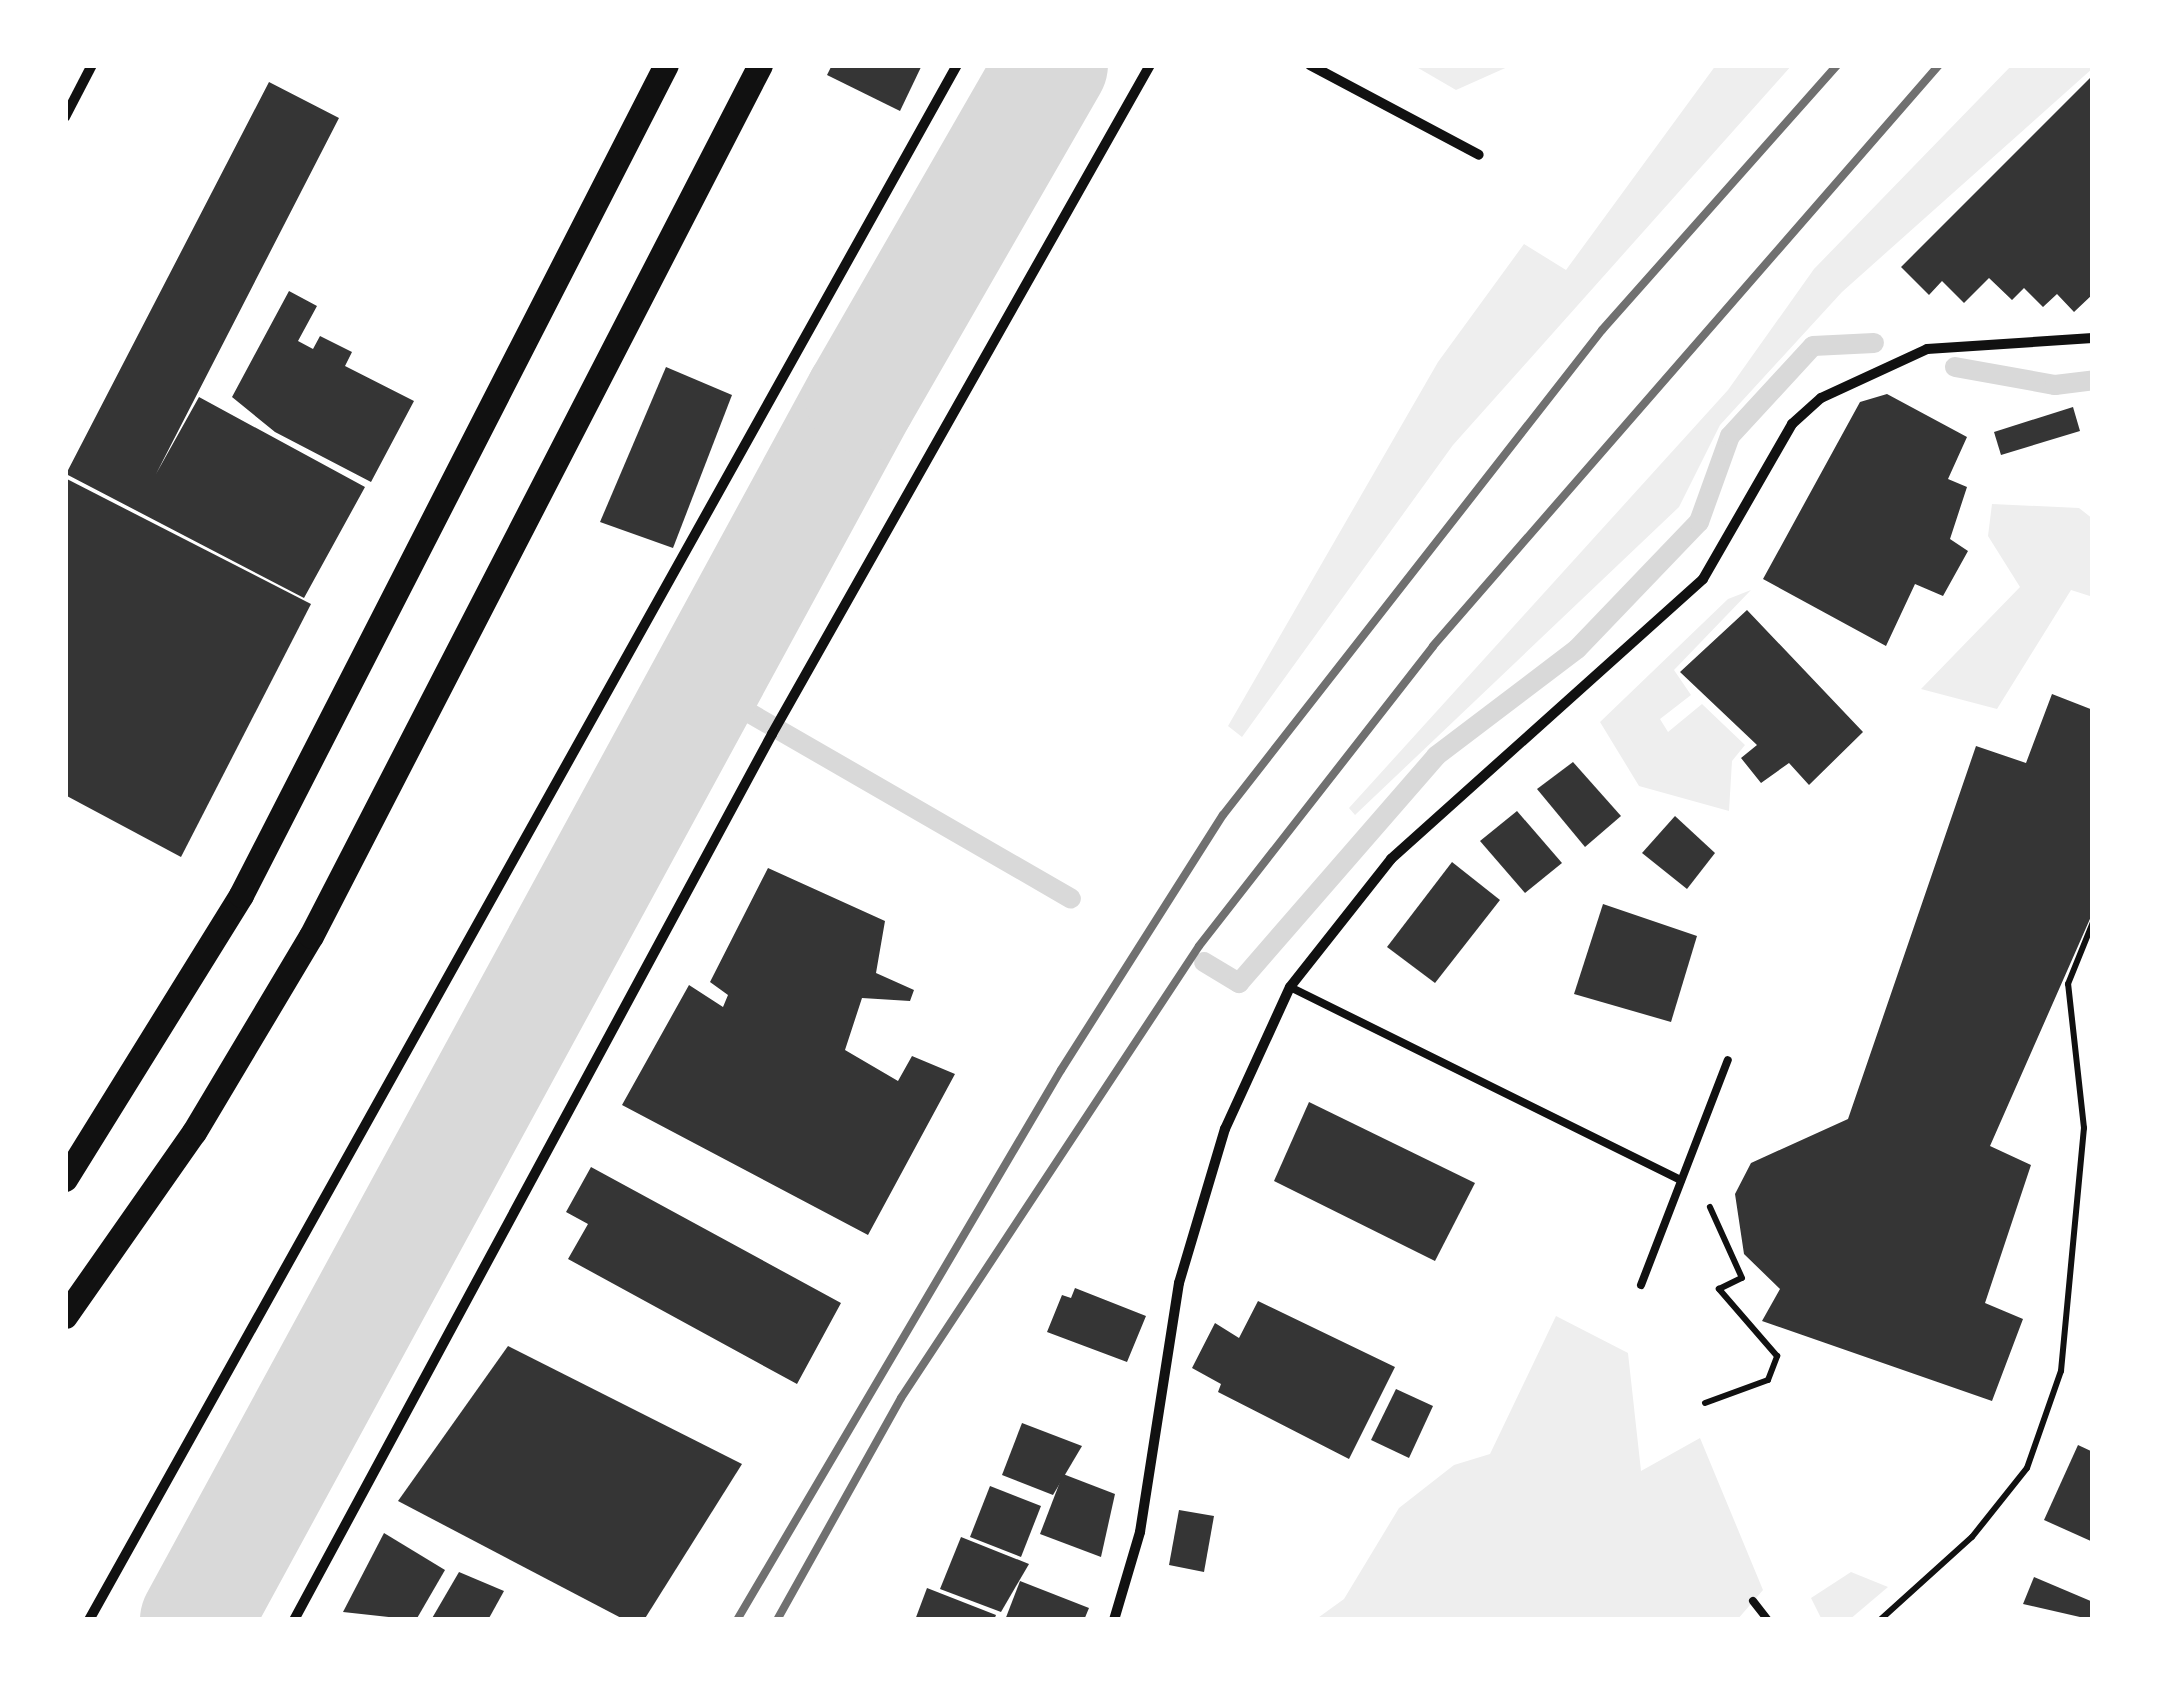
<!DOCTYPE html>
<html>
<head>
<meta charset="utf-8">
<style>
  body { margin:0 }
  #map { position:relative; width:2158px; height:1685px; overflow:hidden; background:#fff; font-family:Raleway,sans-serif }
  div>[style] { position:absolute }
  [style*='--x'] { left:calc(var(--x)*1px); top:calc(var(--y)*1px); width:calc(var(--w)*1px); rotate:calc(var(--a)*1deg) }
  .green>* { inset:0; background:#eee }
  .stream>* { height:20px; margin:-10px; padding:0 10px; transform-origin:10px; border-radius:10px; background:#d9d9d9 }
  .river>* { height:112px; margin:-56px; padding:0 56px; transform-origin:56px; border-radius:56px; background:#d9d9d9 }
  .building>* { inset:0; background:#353535 }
  .path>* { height:6px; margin:-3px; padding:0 3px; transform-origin:3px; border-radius:3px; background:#111 }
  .service>* { height:8px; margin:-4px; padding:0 4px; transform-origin:4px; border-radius:4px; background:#111 }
  .minor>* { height:10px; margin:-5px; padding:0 5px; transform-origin:5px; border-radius:5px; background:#111 }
  .primary>* { height:25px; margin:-12.5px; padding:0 12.5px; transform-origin:12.5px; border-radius:12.5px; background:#111 }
  .rail>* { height:8px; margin:-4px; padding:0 4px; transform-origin:4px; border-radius:4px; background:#707070 }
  span { translate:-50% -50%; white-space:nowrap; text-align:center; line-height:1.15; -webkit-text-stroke:8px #fff; paint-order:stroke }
  .frame { position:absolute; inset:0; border:68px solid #fff; pointer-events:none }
</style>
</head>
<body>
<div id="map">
  <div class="green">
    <div style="clip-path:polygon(1413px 65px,1512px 65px,1456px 90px)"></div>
    <div style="clip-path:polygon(1716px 65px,1792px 65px,1453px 445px,1242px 737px,1228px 726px,1438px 362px,1524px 244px,1566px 270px)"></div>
    <div style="clip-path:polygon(2012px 65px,2093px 68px,1842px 292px,1720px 425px,1679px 507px,1355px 815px,1349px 808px,1728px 390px,1814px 269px)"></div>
    <div style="clip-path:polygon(1992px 504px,2079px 508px,2093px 519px,2093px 597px,2071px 590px,1997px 709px,1921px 689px,2020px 587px,1988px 536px)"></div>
    <div style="clip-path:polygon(1751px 590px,1674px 670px,1691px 695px,1660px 719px,1668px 732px,1702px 704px,1745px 745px,1732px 761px,1729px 811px,1639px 786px,1600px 722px,1728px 599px)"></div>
    <div style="clip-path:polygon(1556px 1316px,1628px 1353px,1641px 1471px,1700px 1438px,1763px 1590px,1737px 1620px,1315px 1620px,1344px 1599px,1399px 1508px,1454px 1465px,1490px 1454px)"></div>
    <div style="clip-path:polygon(1851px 1572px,1888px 1587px,1849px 1620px,1822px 1620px,1811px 1598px)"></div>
  </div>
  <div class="stream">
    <div style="--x:1955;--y:367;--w:102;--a:10.2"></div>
    <div style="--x:2055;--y:385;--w:38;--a:-7"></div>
    <div style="--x:708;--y:689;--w:419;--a:30"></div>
    <div style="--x:1204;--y:962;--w:41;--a:31"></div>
    <div style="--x:1239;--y:983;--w:301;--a:-49"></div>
    <div style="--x:1436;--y:756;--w:177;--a:-37.2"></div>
    <div style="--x:1577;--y:649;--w:176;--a:-46.2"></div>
    <div style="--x:1699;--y:522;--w:91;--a:-70.2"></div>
    <div style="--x:1730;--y:436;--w:122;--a:-47.3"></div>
    <div style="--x:1813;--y:346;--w:61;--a:-2.8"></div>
  </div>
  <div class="river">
    <div style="--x:196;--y:1620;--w:1392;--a:-61.47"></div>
    <div style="--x:861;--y:397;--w:383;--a:-60.1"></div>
  </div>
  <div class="building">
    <div style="clip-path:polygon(832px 65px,922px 65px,900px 111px,827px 75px)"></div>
    <div style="clip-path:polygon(2093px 75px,2093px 294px,2074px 312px,2057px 294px,2043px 307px,2024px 288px,2012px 300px,1989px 278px,1964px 303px,1942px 281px,1929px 295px,1901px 267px)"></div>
    <div style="clip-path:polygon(269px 82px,339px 118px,156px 474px,199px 397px,365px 487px,304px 598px,66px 474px)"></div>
    <div style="clip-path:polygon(289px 291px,317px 306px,298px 341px,313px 349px,320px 336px,352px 352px,345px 366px,414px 401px,371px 482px,275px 432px,232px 397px)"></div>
    <div style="clip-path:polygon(666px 367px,732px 395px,673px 548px,600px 522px)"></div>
    <div style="clip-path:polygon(1887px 394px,1967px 437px,1948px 479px,1967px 487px,1950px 539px,1968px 551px,1943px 596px,1915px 584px,1886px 646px,1763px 579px,1860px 402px)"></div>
    <div style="clip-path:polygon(2073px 407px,2080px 431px,2001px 455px,1994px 432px)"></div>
    <div style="clip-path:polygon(65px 478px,311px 604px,181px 857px,65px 795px)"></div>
    <div style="clip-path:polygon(1747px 610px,1863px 732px,1809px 785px,1789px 763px,1761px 783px,1741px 758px,1757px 745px,1680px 672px)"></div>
    <div style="clip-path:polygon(2052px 694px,2093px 710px,2093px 912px,1990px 1146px,2031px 1165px,1985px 1303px,2023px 1319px,1992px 1401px,1762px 1321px,1780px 1289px,1744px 1254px,1735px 1194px,1751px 1163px,1848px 1119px,1976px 746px,2026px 763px)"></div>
    <div style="clip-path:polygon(1573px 762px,1621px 816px,1585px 847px,1537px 789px)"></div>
    <div style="clip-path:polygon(1517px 811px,1562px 863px,1525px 893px,1480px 841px)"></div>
    <div style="clip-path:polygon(1675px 816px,1715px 853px,1687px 889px,1642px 853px)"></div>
    <div style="clip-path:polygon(1452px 862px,1500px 900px,1435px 983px,1387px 947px)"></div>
    <div style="clip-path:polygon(768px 868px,885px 921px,876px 973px,914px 990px,910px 1001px,862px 998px,845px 1050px,898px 1081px,912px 1056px,955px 1074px,868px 1235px,622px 1105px,689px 985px,723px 1007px,728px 995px,710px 982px)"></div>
    <div style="clip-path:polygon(1603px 904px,1697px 936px,1671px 1022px,1574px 994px)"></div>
    <div style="clip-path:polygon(1309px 1102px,1475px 1183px,1435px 1261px,1274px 1181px)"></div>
    <div style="clip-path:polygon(591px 1167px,841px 1303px,797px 1384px,568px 1259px,588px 1224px,566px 1212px)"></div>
    <div style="clip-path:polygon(1075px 1288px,1146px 1316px,1127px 1362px,1047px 1332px,1062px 1295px,1071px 1298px)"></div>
    <div style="clip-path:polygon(1258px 1301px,1395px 1367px,1349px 1459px,1218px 1392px,1221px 1384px,1192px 1368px,1215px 1323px,1239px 1338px)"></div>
    <div style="clip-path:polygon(508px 1346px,742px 1464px,644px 1620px,625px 1620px,398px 1501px)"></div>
    <div style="clip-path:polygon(1396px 1389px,1433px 1406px,1409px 1458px,1371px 1440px)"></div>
    <div style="clip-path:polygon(1022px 1423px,1082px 1446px,1053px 1495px,1002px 1475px)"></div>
    <div style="clip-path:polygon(2078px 1445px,2093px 1452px,2093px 1542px,2044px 1520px)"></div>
    <div style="clip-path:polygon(1063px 1474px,1115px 1494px,1101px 1557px,1040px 1534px)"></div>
    <div style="clip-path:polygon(990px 1486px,1041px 1506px,1021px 1557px,970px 1537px)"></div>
    <div style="clip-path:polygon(1179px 1510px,1214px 1516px,1204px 1572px,1169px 1565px)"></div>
    <div style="clip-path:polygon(384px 1533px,445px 1570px,416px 1620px,343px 1612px)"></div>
    <div style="clip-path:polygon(961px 1537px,1029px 1564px,1001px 1612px,940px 1589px)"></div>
    <div style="clip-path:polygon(459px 1572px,504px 1591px,488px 1620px,431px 1620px)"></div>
    <div style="clip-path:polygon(2034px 1577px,2093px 1602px,2093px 1620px,2023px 1604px)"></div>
    <div style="clip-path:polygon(1020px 1581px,1089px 1608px,1084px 1620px,1005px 1620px)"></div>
    <div style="clip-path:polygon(927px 1588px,996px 1615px,994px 1620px,915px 1620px)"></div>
  </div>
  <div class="path">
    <div style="--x:1705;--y:1403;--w:67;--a:-20.1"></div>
    <div style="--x:1768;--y:1380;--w:26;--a:-69"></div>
    <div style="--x:1777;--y:1356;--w:89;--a:-130.9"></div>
    <div style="--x:1719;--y:1289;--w:25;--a:-26"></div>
    <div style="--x:1742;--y:1278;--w:78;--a:-114.3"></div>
    <div style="--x:1880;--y:1620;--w:124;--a:-42.1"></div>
    <div style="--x:1972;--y:1537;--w:88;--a:-51.4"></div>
    <div style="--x:2027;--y:1468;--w:103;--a:-70.7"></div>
    <div style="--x:2061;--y:1371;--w:244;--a:-84.6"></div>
    <div style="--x:2084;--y:1128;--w:145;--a:-96.3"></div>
    <div style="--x:2068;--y:984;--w:67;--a:-68"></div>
  </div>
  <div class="service">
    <div style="--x:1290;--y:987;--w:436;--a:26.3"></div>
    <div style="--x:1641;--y:1285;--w:241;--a:-68.9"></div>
    <div style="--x:1753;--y:1601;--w:24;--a:52"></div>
  </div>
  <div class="minor">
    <div style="--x:1310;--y:65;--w:191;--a:28"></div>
    <div style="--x:65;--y:117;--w:59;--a:-62.6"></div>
    <div style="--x:89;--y:1620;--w:1781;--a:-60.83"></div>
    <div style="--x:294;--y:1620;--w:1007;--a:-61.65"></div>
    <div style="--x:772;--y:734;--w:768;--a:-60.53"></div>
    <div style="--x:1114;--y:1620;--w:92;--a:-73.5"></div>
    <div style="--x:1140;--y:1532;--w:252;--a:-81.1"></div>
    <div style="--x:1179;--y:1283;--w:161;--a:-73.4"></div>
    <div style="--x:1225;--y:1129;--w:156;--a:-65.4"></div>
    <div style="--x:1290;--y:987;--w:163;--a:-51.7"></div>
    <div style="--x:1391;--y:859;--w:419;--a:-41.9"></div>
    <div style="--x:1703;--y:579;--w:179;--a:-60.1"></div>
    <div style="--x:1792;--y:424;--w:39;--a:-42"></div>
    <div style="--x:1821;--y:398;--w:117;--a:-24.8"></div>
    <div style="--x:1927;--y:349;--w:166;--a:-3.8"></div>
  </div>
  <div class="primary">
    <div style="--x:65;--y:1179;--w:334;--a:-58.2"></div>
    <div style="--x:241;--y:895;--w:932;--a:-62.89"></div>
    <div style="--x:65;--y:1316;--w:225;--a:-55"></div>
    <div style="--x:194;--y:1132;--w:228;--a:-59.2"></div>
    <div style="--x:311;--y:936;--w:980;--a:-62.73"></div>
  </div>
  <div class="rail">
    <div style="--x:737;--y:1620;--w:638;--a:-59.5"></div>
    <div style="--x:1061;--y:1070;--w:302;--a:-57.6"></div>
    <div style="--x:1223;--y:815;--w:616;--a:-51.99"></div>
    <div style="--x:1602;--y:330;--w:354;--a:-48.4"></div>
    <div style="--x:777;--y:1620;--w:254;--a:-60.8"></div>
    <div style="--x:901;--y:1398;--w:541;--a:-56.6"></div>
    <div style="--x:1199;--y:946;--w:380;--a:-52"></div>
    <div style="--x:1433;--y:646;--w:770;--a:-48.95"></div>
  </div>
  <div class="frame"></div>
</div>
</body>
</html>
